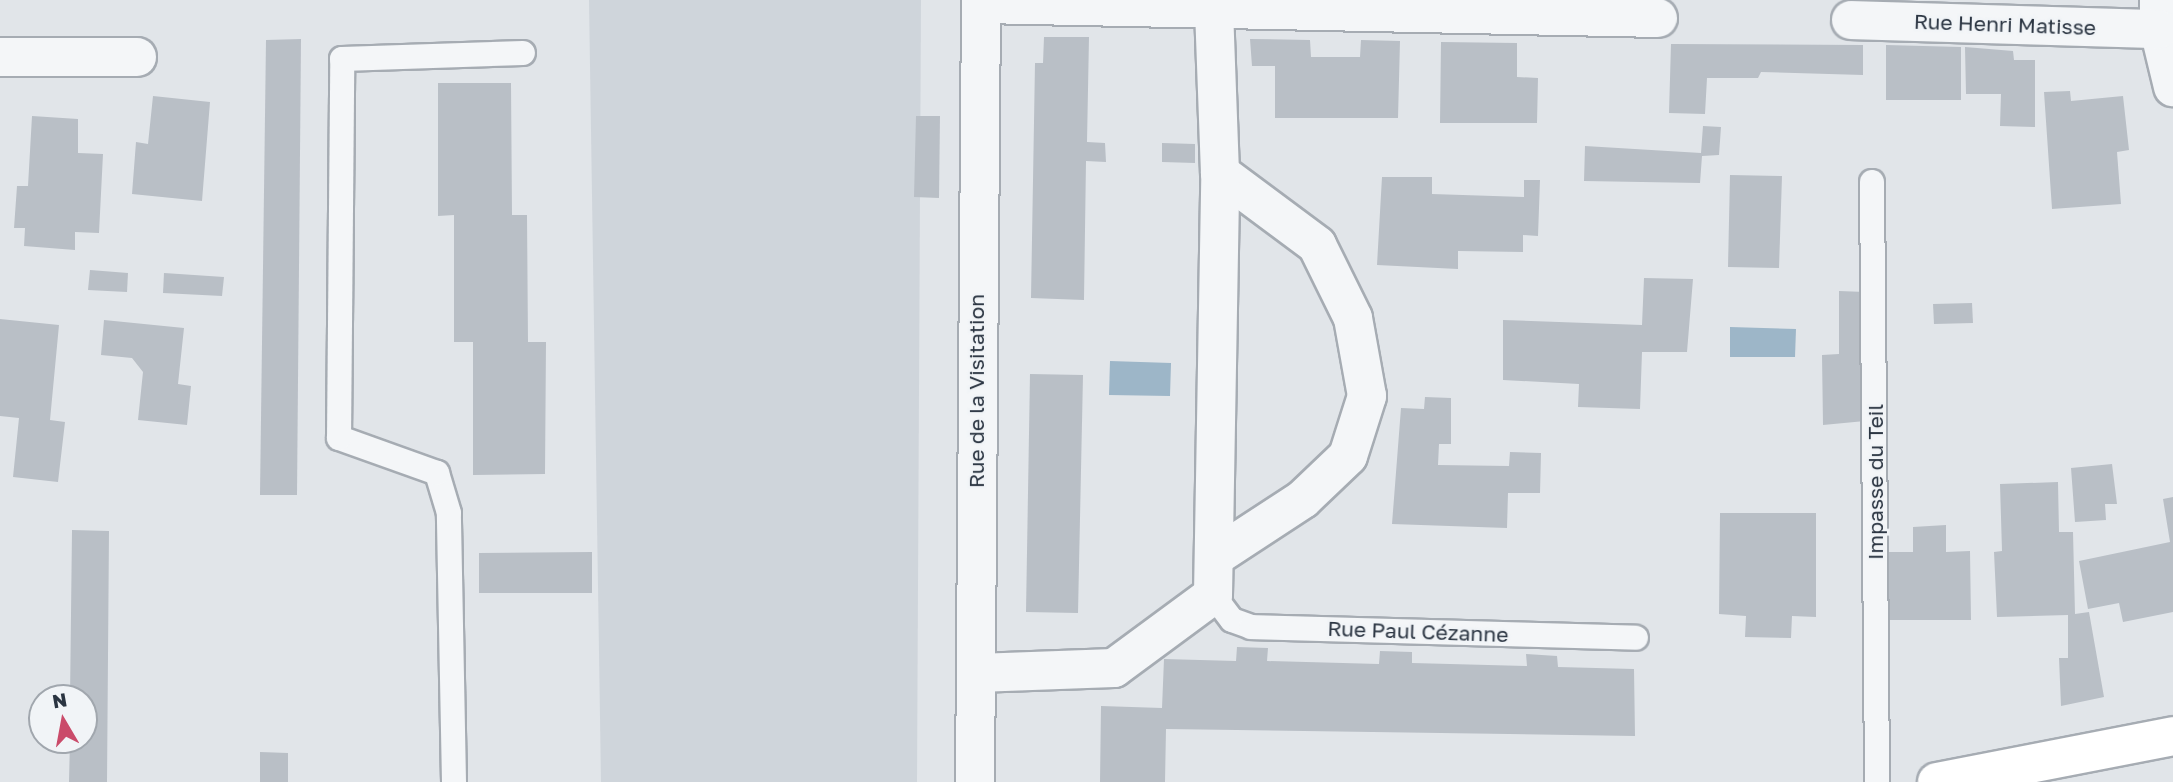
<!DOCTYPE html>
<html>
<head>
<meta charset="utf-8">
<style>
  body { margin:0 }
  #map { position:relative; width:2173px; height:782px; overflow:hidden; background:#e1e5e9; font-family:"Golos Text",sans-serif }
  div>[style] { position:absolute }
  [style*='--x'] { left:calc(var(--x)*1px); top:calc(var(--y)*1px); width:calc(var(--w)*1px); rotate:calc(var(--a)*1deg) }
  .built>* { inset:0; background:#cfd5db }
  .water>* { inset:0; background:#9db6c8 }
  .building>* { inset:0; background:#b9bfc6 }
  .roads { filter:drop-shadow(2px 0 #a6acb3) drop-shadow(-2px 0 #a6acb3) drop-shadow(0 2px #a6acb3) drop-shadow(0 -2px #a6acb3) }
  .service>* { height:24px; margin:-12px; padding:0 12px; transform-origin:12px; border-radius:12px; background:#f4f6f8 }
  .minor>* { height:38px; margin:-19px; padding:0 19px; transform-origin:19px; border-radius:19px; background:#f4f6f8 }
  .secondary>* { height:38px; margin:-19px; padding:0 19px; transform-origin:19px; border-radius:19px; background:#fff }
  span { translate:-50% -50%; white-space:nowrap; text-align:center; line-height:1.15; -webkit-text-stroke:5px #f1f4f7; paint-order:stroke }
  .street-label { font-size:21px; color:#2a3441 }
  .north { position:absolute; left:28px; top:684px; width:70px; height:70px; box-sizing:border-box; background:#f1f4f7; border:2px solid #a1a7ae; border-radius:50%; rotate:350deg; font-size:19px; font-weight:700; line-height:28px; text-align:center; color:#2a3441 }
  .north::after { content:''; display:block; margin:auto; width:24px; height:32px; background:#ca4b6a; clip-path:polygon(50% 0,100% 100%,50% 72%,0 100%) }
</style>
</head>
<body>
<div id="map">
  <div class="built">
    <div style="clip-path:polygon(589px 0,921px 0,917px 782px,601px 782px)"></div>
  </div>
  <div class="water">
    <div style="clip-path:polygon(1730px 327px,1796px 329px,1795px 357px,1730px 357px)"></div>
    <div style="clip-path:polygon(1110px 361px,1171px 363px,1170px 396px,1109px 395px)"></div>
  </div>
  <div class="building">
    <div style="clip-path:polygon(1044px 37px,1089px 37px,1087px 142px,1105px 143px,1106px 162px,1086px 161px,1084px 300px,1031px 298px,1035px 63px,1043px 63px)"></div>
    <div style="clip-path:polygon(301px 39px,297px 495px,260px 495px,266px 40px)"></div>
    <div style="clip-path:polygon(1250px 39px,1310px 40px,1311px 57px,1360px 57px,1361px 40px,1400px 41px,1398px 118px,1275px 118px,1275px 66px,1252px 66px)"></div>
    <div style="clip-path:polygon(1441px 42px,1517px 43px,1517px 77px,1538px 78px,1537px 123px,1440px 123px)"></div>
    <div style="clip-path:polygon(1671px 44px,1863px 45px,1863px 75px,1761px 72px,1758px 78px,1707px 78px,1705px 114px,1669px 113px)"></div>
    <div style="clip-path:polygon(1886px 45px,1961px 47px,1961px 100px,1886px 100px)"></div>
    <div style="clip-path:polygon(1965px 47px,2013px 51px,2014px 60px,2035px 60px,2035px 127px,2000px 126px,2001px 94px,1966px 94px)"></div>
    <div style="clip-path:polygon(438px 83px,511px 83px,512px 215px,527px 215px,528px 342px,546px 342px,545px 474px,473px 475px,473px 342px,454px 342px,454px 215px,438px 216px)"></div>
    <div style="clip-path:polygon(2070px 91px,2071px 101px,2123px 96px,2129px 150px,2117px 152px,2121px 204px,2052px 209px,2044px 92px)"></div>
    <div style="clip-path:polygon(153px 96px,210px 102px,202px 201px,132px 194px,136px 142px,148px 144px)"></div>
    <div style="clip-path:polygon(32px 116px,78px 119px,78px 153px,103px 154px,99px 233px,75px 232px,75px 250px,24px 246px,25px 228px,14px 228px,17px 186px,28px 186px)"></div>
    <div style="clip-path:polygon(916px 116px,940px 116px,939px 198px,914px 197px)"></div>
    <div style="clip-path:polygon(1703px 126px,1721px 127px,1719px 155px,1702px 156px,1700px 183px,1584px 181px,1585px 146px,1701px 153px)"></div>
    <div style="clip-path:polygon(1162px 143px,1195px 144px,1195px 163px,1162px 162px)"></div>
    <div style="clip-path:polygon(1730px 175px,1782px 176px,1779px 268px,1728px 267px)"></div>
    <div style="clip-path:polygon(1382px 177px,1432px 177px,1432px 194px,1524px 197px,1524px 180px,1540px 180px,1538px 236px,1523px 235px,1523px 252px,1458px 251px,1458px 269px,1377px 265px)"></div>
    <div style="clip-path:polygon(90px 270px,128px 273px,127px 292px,88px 290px)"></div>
    <div style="clip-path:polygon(164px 273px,224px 277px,222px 296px,163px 293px)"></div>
    <div style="clip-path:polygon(1644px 278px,1693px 279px,1687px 352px,1642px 352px,1640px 409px,1578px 407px,1579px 384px,1503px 380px,1503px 320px,1642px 325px)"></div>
    <div style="clip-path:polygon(1839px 291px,1865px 292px,1865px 421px,1823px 425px,1822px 355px,1839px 354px)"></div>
    <div style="clip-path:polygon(1972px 303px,1973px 323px,1934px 324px,1933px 304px)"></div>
    <div style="clip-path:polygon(0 319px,59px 325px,50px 420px,65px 422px,58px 482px,13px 477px,19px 418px,0 416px)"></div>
    <div style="clip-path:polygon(104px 320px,184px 328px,178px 384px,191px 386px,187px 425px,138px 420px,143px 372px,132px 358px,101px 355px)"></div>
    <div style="clip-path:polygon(1030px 374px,1083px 375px,1078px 613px,1026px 612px)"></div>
    <div style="clip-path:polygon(1425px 397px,1451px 398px,1451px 444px,1439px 444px,1438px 465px,1509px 466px,1510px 452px,1541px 453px,1540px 493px,1508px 493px,1507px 528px,1392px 524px,1401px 408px,1424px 409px)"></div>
    <div style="clip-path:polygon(2112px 464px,2117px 504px,2105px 504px,2106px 520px,2075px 522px,2071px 468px)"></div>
    <div style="clip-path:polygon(2058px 482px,2059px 532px,2073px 532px,2075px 614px,2089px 612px,2104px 697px,2061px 706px,2059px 658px,2068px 658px,2068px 615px,1997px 617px,1994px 552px,2002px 551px,2000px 484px)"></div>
    <div style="clip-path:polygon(2173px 497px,2173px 612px,2123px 622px,2119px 603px,2088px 609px,2079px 561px,2170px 542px,2163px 499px)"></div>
    <div style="clip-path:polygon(1720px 513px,1816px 513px,1816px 617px,1792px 616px,1791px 638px,1745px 637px,1746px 616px,1719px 614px)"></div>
    <div style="clip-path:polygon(1946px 525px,1946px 552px,1970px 551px,1971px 620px,1887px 620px,1887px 552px,1913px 552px,1913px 527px)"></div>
    <div style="clip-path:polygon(72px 530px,109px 531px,107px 782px,69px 782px,70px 740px,84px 740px,84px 698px,70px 698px)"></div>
    <div style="clip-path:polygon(592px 552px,592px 593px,479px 593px,479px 553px)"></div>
    <div style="clip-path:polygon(1237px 647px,1268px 648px,1267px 661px,1379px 664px,1380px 651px,1412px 652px,1412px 663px,1527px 666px,1526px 654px,1557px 656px,1558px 667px,1634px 669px,1635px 736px,1166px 729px,1165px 782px,1100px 782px,1101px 706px,1162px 708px,1164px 659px,1236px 661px)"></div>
    <div style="clip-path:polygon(260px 752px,288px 753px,288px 782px,260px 782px)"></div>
  </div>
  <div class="roads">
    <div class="service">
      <div style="--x:1872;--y:182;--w:600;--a:89.52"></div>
      <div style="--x:1213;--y:595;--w:31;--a:53"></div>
      <div style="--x:1232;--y:620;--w:20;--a:20"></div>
      <div style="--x:1251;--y:627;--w:385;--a:1.6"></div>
      <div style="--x:454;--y:782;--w:269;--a:-91.1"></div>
      <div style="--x:449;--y:513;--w:42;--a:-106.7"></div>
      <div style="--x:437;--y:473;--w:104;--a:-160.3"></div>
      <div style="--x:339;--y:438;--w:379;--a:-89.5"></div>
      <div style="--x:342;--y:59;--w:181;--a:-1.9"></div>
    </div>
    <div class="minor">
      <div style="--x:2159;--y:0;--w:29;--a:90"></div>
      <div style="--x:2159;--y:29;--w:60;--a:76.4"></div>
      <div style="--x:981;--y:4;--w:677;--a:1.18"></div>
      <div style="--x:1851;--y:20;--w:308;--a:1.7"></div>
      <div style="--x:0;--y:57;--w:137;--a:0"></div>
      <div style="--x:1216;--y:556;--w:104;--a:-33.2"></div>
      <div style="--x:1303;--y:499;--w:62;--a:-43.7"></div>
      <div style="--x:1348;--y:456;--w:63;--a:-72.4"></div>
      <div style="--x:1367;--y:396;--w:79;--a:-100.2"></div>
      <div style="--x:1353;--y:318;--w:81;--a:-116.3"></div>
      <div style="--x:1317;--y:245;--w:121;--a:-143.4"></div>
      <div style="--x:977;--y:673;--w:137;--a:-2.1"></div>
      <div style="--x:1114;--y:668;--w:123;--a:-36.4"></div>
      <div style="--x:1213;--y:595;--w:422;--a:-89"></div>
      <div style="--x:1220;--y:173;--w:167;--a:-92.1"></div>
      <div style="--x:975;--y:782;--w:782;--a:-89.56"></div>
    </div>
    <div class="secondary">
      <div style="--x:1937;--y:782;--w:240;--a:-11"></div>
    </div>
  </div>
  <div class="street-label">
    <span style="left:2005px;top:24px;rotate:2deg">Rue Henri Matisse</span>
    <span style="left:976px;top:391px;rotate:-90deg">Rue de la Visitation</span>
    <span style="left:1875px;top:482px;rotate:-90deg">Impasse du Teil</span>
    <span style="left:1418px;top:631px;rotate:2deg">Rue Paul Cézanne</span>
  </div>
  <div class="north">N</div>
</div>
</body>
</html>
